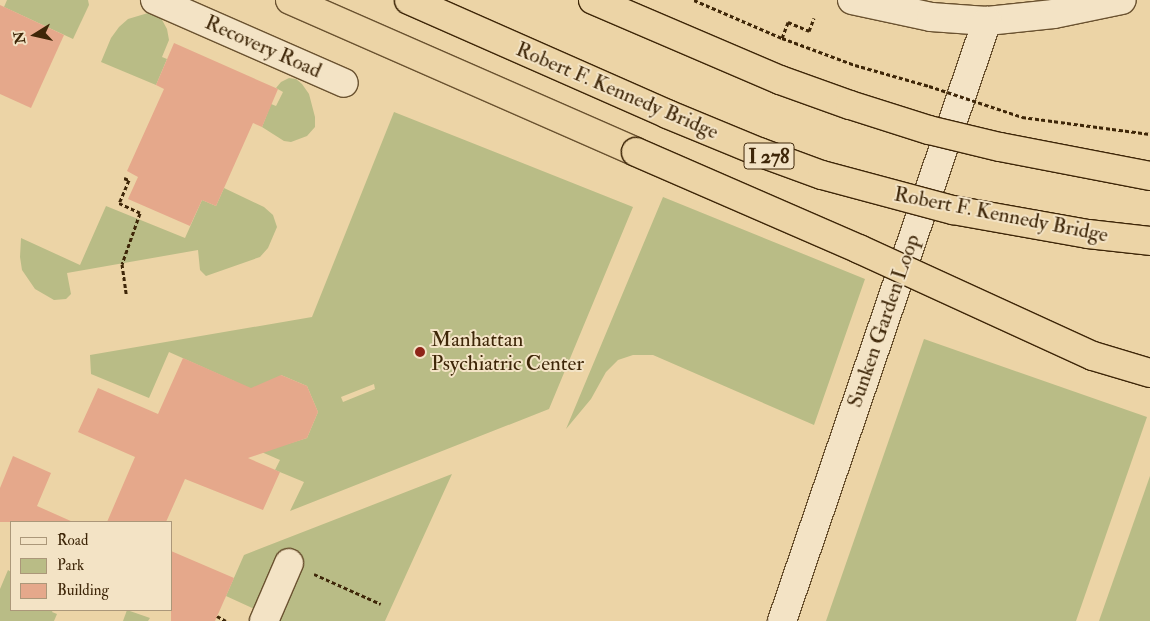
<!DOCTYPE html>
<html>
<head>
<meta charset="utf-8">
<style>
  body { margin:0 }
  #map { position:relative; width:1150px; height:621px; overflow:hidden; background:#ecd4a6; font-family:"IM FELL Double Pica",serif }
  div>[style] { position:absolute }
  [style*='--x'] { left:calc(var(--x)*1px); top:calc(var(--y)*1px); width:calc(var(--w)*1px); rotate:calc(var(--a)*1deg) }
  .green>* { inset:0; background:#b9bc86 }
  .building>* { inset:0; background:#e5a88b }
  .path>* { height:3px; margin-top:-1.5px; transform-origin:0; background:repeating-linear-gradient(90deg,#3e2608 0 4px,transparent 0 6.5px) }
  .roads { filter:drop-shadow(1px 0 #6a5230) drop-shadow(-1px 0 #6a5230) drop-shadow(0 1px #6a5230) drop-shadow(0 -1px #6a5230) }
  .minor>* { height:28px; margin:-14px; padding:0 14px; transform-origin:14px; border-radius:14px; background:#f3e3c5 }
  .highway>* { height:28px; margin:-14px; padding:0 14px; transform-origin:14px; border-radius:14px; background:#ecd4a6 }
  .path-bridge>* { height:3px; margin-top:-1.5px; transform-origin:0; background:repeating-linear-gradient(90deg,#3e2608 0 4px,transparent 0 6.5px) }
  .bridges { filter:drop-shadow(1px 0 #3e2608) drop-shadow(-1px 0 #3e2608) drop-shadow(0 1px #3e2608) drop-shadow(0 -1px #3e2608) }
  .highway-bridge>* { height:28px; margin:-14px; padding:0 14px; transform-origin:14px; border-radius:14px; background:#ecd4a6 }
  .dots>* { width:14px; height:14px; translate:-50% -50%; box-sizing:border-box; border:2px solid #f3e3c5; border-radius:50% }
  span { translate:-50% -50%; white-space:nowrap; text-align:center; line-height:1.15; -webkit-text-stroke:4px #f3e3c5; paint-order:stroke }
  .shield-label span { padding:1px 4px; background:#f3e3c5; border:1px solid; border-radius:4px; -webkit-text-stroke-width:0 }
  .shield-label { font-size:20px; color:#3e2608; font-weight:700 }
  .street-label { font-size:21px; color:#3e2608 }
  .poi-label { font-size:21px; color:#3e2608 }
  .left { translate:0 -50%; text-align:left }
  .legend { position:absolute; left:10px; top:521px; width:162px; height:90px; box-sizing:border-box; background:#f3e3c5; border:1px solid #ab9779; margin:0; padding:6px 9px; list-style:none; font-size:15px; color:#3e2608 }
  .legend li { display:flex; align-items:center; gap:10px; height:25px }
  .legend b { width:25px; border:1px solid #ab9779 }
  .north { position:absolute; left:10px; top:10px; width:50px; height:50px; -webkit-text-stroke:4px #f3e3c5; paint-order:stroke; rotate:260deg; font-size:14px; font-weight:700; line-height:20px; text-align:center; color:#3e2608 }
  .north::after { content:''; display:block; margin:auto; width:18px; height:22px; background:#3e2608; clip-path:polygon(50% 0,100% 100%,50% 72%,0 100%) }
</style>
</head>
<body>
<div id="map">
  <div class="green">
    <div style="clip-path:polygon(7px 0,88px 0,89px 5px,73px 39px,4px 7px)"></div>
    <div style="clip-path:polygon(148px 13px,161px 18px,167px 29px,169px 40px,162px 57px,167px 59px,156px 85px,101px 62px,111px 38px,119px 27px,128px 19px)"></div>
    <div style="clip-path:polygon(289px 78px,296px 79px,302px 84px,309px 94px,315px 117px,315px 127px,307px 136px,291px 142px,284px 141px,262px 127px,271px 104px,276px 106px,283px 92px,276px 88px,281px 82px)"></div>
    <div style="clip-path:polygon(evenodd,394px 112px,633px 207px,549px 409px,290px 511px,304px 482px,275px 470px,280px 460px,220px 434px,234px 381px,169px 352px,149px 398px,91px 374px,90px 355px,312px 317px,394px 112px,281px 375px,307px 386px,318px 412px,307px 438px,281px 446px,281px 375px,394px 112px,374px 384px,375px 389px,343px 402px,341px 397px,374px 384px)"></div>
    <div style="clip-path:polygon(224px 188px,264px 207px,273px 215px,277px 227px,268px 248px,260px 257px,206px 276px,200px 270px,198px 250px,67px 273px,71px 294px,66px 299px,54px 300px,35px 289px,22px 270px,20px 257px,21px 238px,80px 265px,106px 206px,185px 238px,202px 200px,216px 206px)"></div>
    <div style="clip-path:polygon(663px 197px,865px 279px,814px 425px,653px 355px,633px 355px,618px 360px,606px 372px,591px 399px,566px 429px)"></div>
    <div style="clip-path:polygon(924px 339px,1147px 417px,1076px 621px,826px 621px)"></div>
    <div style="clip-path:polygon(452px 474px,385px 621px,271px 621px,272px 617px,226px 596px,244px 555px)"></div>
    <div style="clip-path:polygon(1150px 476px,1150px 621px,1099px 621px)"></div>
    <div style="clip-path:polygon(8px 570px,11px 572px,11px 610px,53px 610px,52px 612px,57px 614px,54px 621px,0 621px,0 589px)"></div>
    <div style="clip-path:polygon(127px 610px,150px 618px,148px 621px,123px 621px)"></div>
  </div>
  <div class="building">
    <div style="clip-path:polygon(0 5px,64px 35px,31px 108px,0 94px)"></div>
    <div style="clip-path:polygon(174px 43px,278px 89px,262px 127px,253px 123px,216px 206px,202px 200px,190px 226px,128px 199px,138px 177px,127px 171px,164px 89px,156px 85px)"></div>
    <div style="clip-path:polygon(183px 358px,251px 388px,281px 375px,307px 386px,318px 412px,307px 438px,248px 458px,280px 472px,263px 510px,185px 479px,166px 522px,107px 522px,135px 457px,78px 432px,98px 388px,158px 414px)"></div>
    <div style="clip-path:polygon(13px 456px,51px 473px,37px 506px,73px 522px,0 522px,0 488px)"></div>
    <div style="clip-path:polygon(171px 551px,234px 578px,215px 621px,171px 621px)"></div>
  </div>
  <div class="path">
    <div style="--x:782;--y:38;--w:17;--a:-69"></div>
    <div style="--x:788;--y:22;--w:23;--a:23"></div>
    <div style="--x:809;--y:31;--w:14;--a:-69"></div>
    <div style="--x:124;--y:178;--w:5;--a:22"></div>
    <div style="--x:129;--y:180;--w:25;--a:113"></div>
    <div style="--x:119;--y:203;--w:23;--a:25"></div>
    <div style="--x:140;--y:213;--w:54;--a:109.4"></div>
    <div style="--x:122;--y:264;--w:30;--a:82"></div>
    <div style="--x:314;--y:574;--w:73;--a:24.1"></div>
    <div style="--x:217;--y:616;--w:10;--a:29"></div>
  </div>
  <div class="roads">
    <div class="minor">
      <div style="--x:155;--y:0;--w:206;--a:23.7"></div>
      <div style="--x:852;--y:0;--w:81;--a:12.1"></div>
      <div style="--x:931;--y:17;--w:56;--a:4.1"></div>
      <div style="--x:987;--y:21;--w:67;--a:-6"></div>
      <div style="--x:1054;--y:14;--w:69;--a:-11.6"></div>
      <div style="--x:264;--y:621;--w:63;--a:-66.7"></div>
      <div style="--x:782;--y:621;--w:634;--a:-71.14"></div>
    </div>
    <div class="highway">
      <div style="--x:290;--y:0;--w:378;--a:23.7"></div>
    </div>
  </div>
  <div class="path-bridge">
    <div style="--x:694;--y:0;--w:96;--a:23.4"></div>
    <div style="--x:782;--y:38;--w:78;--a:20.3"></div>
    <div style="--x:855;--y:65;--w:77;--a:15.8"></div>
    <div style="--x:929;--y:86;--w:98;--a:18.4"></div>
    <div style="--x:1022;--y:117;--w:129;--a:7.6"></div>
  </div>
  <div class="bridges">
    <div class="highway-bridge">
      <div style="--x:409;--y:0;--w:282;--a:23.8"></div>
      <div style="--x:667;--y:114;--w:100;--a:22.4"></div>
      <div style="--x:759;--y:152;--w:67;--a:20.1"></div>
      <div style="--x:822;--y:175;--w:136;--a:15"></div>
      <div style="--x:953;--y:210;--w:137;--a:10.1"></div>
      <div style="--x:1088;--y:234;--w:62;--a:6.4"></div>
      <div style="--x:593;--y:0;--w:203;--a:23.2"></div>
      <div style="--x:780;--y:80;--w:74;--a:19.7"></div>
      <div style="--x:850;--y:105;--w:83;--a:17.6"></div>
      <div style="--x:929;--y:130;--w:73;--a:13.5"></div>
      <div style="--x:1000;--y:147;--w:153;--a:10.9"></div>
      <div style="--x:636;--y:152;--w:243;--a:23.5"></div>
      <div style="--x:859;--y:249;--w:257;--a:24.6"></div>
      <div style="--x:1093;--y:356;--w:59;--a:16.6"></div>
    </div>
  </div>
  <div class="dots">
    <div style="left:420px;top:352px;background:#8f2418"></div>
  </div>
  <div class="shield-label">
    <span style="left:769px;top:156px">I 278</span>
  </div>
  <div class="street-label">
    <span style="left:263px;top:47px;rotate:24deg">Recovery Road</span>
    <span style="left:617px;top:91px;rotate:23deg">Robert F. Kennedy Bridge</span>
    <span style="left:1001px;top:215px;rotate:11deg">Robert F. Kennedy Bridge</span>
    <span style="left:884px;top:321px;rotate:-71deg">Sunken Garden Loop</span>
  </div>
  <div class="poi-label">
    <span class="left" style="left:431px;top:352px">Manhattan<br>Psychiatric Center</span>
  </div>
  <ul class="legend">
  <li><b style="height:6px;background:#f3e3c5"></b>Road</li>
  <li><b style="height:14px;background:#b9bc86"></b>Park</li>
  <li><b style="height:14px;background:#e5a88b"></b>Building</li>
  </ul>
  <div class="north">N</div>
</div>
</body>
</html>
